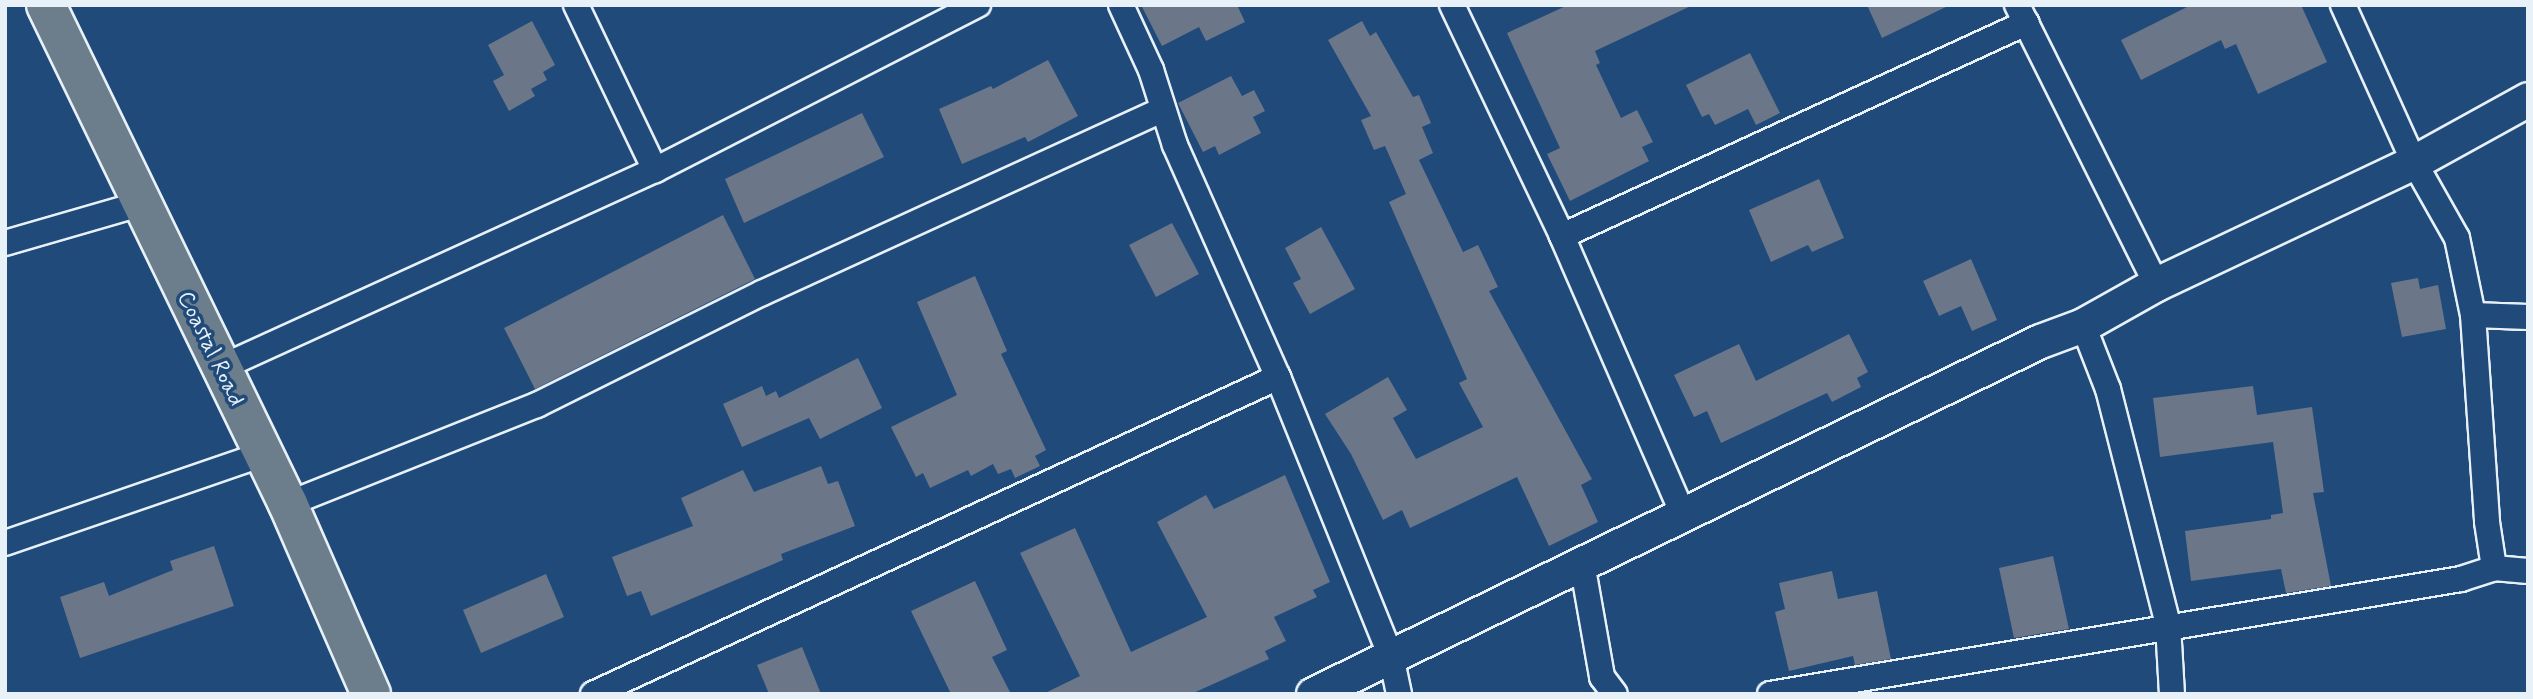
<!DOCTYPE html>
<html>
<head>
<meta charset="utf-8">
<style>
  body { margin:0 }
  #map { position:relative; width:2533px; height:699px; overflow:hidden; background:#1f4a7a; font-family:Mynerve,sans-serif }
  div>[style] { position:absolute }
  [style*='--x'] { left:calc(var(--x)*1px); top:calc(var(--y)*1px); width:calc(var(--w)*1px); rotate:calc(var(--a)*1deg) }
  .building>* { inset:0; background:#6b7689 }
  .roads { filter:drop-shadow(2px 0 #e8f1f8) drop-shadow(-2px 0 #e8f1f8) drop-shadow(0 2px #e8f1f8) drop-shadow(0 -2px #e8f1f8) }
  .street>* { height:24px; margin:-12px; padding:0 12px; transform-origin:12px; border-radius:12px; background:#1f4a7a }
  .secondary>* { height:33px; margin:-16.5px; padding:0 16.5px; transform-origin:16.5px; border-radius:16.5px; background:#1f4a7a }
  .primary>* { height:38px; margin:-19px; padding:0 19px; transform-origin:19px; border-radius:19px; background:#6c7d8c }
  span { translate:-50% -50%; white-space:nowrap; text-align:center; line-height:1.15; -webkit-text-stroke:7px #1f4a7a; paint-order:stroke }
  .street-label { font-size:23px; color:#e8f1f8 }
  .frame { position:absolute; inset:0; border:7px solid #e8f1f8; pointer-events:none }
</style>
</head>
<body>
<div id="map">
  <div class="building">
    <div style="clip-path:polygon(1141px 5px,1242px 5px,1238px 7px,1245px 22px,1206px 41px,1199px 27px,1162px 46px)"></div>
    <div style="clip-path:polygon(1568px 5px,1693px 5px,1595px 51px,1600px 63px,1596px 65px,1621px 118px,1637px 110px,1653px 142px,1642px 147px,1649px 161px,1570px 201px,1547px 154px,1560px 148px,1507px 33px)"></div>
    <div style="clip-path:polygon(1867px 5px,1950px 5px,1882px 38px)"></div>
    <div style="clip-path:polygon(2191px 5px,2301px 5px,2327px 62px,2258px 94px,2236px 44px,2225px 49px,2221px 40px,2141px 80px,2121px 40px)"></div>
    <div style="clip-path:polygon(532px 21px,555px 65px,543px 72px,547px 80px,531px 89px,535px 96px,509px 111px,493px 81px,504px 75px,488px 45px)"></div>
    <div style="clip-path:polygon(1362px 21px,1370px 36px,1376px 32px,1413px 97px,1419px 95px,1431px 123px,1422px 127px,1433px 153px,1419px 160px,1463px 252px,1478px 245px,1498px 287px,1489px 291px,1592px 479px,1581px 485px,1598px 522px,1549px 546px,1517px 477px,1410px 528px,1402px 510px,1383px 520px,1351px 454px,1325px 414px,1388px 377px,1407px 410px,1393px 418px,1416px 459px,1483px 427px,1459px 383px,1467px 379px,1389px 202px,1406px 194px,1385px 146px,1374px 150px,1361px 120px,1371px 116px,1328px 40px)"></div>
    <div style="clip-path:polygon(1750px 53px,1780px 113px,1756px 125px,1748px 109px,1715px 125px,1709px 114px,1702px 117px,1686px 85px)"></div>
    <div style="clip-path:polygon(1048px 60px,1078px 116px,1028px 142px,1025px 137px,962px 164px,939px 109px,991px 86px,993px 89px)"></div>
    <div style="clip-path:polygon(1231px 76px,1242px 96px,1254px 90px,1265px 111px,1253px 117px,1261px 133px,1219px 155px,1215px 146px,1203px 152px,1178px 103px)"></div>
    <div style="clip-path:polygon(862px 113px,884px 157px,744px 223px,725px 179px)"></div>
    <div style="clip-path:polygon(1819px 179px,1844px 238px,1812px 252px,1808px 245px,1771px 262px,1749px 210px)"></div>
    <div style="clip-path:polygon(723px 215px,755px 279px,535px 389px,504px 328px)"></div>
    <div style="clip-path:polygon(1172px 223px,1199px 274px,1156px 297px,1129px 245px)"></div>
    <div style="clip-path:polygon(1321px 227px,1355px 289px,1310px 314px,1293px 283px,1301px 279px,1285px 248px)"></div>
    <div style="clip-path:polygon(1971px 259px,1997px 320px,1972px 331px,1961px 306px,1939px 316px,1923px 281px)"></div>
    <div style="clip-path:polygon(975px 276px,1007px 351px,1001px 354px,1046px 450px,1035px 456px,1040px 466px,1015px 478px,1011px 469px,998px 474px,993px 464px,971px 476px,968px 470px,930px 488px,923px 473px,916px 477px,891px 427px,957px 395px,917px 302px)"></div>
    <div style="clip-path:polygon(2418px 278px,2420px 289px,2438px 285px,2446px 329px,2402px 337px,2391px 283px)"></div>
    <div style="clip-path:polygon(1849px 334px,1868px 372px,1857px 378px,1861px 387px,1832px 402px,1827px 393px,1721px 443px,1707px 411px,1694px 417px,1674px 375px,1739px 344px,1756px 381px)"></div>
    <div style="clip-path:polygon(858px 358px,882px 408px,820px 439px,809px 418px,742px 447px,723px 404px,762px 386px,766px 396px,776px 391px,779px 398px)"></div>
    <div style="clip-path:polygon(2253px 386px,2257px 415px,2312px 407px,2324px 492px,2313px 493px,2331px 586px,2286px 593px,2281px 569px,2191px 581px,2185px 531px,2271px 519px,2271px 515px,2283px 513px,2273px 442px,2160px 457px,2153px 398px)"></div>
    <div style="clip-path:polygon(821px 466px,828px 484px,838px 481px,855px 526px,781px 554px,783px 560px,651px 616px,641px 591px,627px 596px,612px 557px,693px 526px,681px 498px,743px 470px,754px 492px)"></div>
    <div style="clip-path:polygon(1285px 475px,1330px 582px,1313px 590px,1317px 597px,1274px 617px,1286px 641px,1265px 651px,1269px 659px,1191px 694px,1043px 694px,1080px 676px,1020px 553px,1075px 528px,1131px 652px,1207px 617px,1157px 522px,1206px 495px,1214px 509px)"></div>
    <div style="clip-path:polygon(214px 546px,234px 606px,80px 658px,60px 597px,104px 582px,109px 596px,173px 570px,170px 561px)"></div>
    <div style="clip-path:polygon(2053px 556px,2069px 629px,2014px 638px,1999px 568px)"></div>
    <div style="clip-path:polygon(1832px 571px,1838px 599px,1877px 591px,1891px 659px,1855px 665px,1853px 656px,1789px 671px,1775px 612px,1785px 609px,1779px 583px)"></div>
    <div style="clip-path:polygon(546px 574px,564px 617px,481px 653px,463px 610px)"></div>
    <div style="clip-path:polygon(975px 581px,1007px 650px,992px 657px,1011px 694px,951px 694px,911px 611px)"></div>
    <div style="clip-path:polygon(802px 647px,821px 694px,769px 694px,757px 665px)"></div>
  </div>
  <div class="roads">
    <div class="street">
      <div style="--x:576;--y:5;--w:183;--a:64.4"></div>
      <div style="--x:1121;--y:5;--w:72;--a:65.2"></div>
      <div style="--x:1151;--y:70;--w:79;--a:72.3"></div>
      <div style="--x:1175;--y:145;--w:254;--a:66.1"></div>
      <div style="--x:1278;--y:377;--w:301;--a:68"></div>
      <div style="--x:1391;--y:656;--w:39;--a:78"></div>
      <div style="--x:1452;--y:5;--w:256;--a:64.5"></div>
      <div style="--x:1562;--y:236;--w:305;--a:66.5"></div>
      <div style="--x:2017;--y:5;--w:312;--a:63.5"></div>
      <div style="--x:2343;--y:5;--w:172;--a:65.7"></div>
      <div style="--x:2414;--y:162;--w:87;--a:60.5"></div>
      <div style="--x:2457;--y:238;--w:79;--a:78.3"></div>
      <div style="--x:2473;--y:315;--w:207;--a:86.1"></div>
      <div style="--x:2487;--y:522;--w:47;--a:81.3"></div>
      <div style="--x:2494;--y:568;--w:34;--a:5"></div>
      <div style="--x:1562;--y:236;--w:511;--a:-24.66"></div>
      <div style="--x:5;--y:243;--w:141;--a:-16.1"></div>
      <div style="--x:2473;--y:315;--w:55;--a:2.1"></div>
      <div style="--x:2083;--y:325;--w:69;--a:68.7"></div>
      <div style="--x:2108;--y:389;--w:244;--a:75.7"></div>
      <div style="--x:2168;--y:625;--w:69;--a:86.7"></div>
      <div style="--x:220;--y:368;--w:478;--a:-24.5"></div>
      <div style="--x:655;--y:170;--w:363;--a:-27.1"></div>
      <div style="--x:288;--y:504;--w:268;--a:-21.7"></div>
      <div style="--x:537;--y:405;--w:251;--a:-26.5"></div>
      <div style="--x:762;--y:293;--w:440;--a:-24.6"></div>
      <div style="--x:5;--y:543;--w:271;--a:-19"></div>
      <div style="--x:1582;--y:563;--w:116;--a:80"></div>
      <div style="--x:1602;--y:677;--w:21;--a:53"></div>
      <div style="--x:593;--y:694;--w:755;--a:-24.83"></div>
      <div style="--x:1770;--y:694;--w:701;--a:-9.45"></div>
      <div style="--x:2461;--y:579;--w:35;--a:-18"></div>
    </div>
    <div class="secondary">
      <div style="--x:1313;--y:694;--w:808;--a:-25.9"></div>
      <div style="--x:2040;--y:341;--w:46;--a:-20.4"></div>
      <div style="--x:2083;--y:325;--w:84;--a:-29.3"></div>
      <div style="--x:2156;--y:284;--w:285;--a:-25.3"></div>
      <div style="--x:2414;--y:162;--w:130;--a:-28.9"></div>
    </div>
    <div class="primary">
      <div style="--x:46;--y:5;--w:555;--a:64.13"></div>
      <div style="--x:288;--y:504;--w:207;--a:66.4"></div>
    </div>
  </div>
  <div class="street-label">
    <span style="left:210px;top:349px;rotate:64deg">Coastal Road</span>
  </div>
  <div class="frame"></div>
</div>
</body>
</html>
